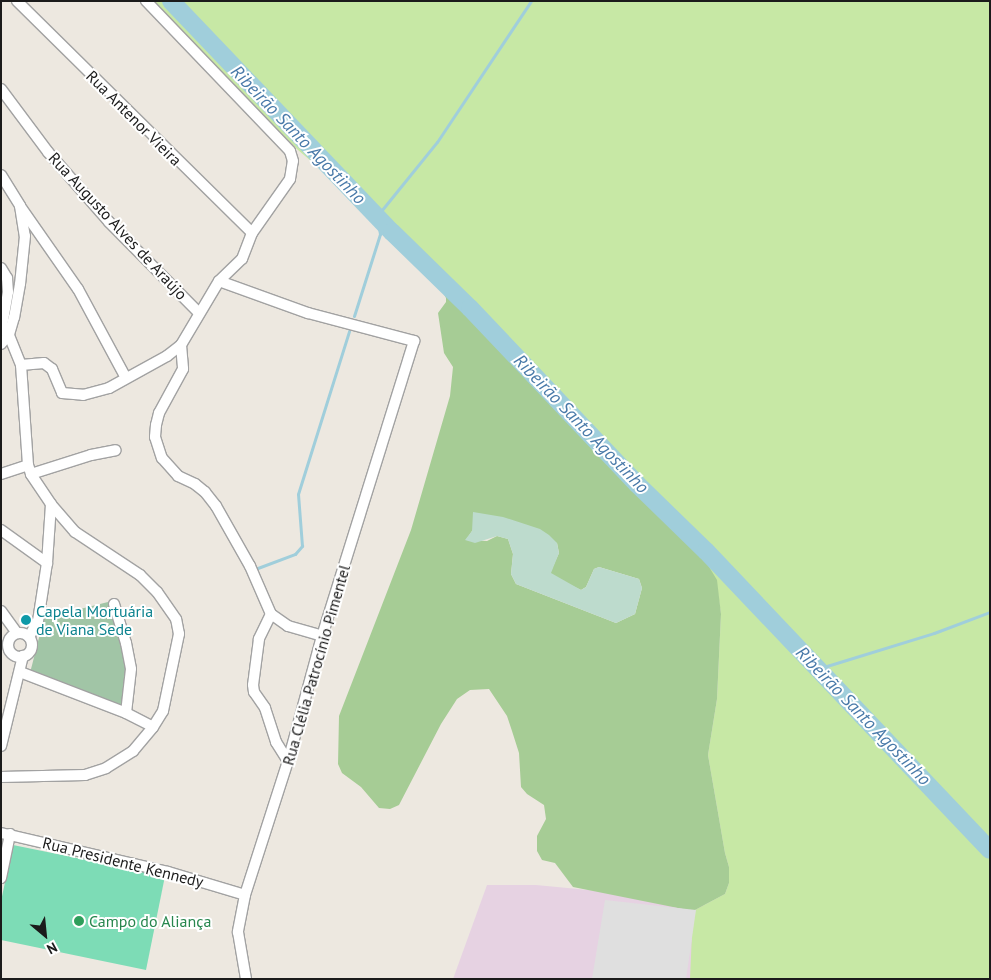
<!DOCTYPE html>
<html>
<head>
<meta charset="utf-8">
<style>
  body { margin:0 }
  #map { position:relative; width:991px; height:980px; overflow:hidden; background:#ede8e0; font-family:"PT Sans",sans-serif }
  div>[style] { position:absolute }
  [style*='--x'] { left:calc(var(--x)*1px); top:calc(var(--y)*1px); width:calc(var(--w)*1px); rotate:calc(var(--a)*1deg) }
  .industrial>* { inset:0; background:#e6d2e2 }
  .grass>* { inset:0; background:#c7e8a5 }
  .forest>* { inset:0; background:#a6cc95 }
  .wetland>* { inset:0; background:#bddbcd }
  .cemetery>* { inset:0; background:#a1c5a6 }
  .pitch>* { inset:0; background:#7ddcb6 }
  .parking>* { inset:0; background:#dfdfdf }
  .stream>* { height:3px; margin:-1.5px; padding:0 1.5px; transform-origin:1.5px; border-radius:1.5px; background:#a0cedb }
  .river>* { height:18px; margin:-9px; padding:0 9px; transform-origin:9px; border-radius:9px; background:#a0cedb }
  .roads { filter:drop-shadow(1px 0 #a2a2a2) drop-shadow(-1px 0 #a2a2a2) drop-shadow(0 1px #a2a2a2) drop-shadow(0 -1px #a2a2a2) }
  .minor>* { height:10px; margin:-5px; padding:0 5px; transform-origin:5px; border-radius:5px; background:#fff }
  .minor>.ring { margin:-5px; padding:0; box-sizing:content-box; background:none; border:10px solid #fff; border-radius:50% }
  .dots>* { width:14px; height:14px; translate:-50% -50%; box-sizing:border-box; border:2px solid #fff; border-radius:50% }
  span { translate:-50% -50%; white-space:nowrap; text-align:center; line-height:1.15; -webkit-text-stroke:4px #fff; paint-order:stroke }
  .street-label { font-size:16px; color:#1b1b1b }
  .culture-label { font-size:16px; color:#0d838f }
  .left { translate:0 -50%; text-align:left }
  .leisure-label { font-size:16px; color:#27864d }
  .water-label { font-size:18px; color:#497aa9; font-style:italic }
  .frame { position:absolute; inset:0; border:2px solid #1b1b1b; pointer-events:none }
  .north { position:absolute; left:20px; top:910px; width:50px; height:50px; -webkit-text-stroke:4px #fff; paint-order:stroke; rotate:152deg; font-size:14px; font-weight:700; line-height:20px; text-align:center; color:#1b1b1b }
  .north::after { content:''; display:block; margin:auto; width:18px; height:22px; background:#1b1b1b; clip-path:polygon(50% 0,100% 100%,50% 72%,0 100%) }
</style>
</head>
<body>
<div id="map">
  <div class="industrial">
    <div style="clip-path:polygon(487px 885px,536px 885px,704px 901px,694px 979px,453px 979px)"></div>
  </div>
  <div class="grass">
    <div style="clip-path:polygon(148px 1px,990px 1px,990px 979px,690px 979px,693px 911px,725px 894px,729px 883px,729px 867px,725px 853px,708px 755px,717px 699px,721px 614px,716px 580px,694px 542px,436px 278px,378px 218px,298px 150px)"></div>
  </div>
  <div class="forest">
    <div style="clip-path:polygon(evenodd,436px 278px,694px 542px,717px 580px,721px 614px,717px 699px,708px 755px,725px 853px,729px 867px,729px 883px,725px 894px,693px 911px,573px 887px,555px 863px,542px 860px,537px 851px,537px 836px,546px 819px,544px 805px,527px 794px,521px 787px,519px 753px,512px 731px,507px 716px,489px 689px,470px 690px,457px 699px,441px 724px,399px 805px,390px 809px,379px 808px,361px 787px,342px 773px,338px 764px,339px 716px,411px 530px,450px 396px,453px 367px,444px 353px,438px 313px,446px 302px,446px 298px,436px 278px,472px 531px,557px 543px,559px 553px,550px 573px,556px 578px,581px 590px,586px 587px,594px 569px,599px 567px,639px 579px,642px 588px,635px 614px,616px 623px,516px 584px,511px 574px,513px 554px,508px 539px,497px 536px,487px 541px,466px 540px,472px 531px)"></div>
  </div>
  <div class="wetland">
    <div style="clip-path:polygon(473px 512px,503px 517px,540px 529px,549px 535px,557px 543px,559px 553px,551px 573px,581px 590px,586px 587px,594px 569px,599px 567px,639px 579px,642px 588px,635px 614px,616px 623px,516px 584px,511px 574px,513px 554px,508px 539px,497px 536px,475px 543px,465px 540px,472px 531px)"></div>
  </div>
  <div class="cemetery">
    <div style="clip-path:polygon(108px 602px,129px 669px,123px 708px,30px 673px,44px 618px)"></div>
  </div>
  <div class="pitch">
    <div style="clip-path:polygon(13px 845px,165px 876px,146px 970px,1px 940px,1px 901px)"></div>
  </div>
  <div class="parking">
    <div style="clip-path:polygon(605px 900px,696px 910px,686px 979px,592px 979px)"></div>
  </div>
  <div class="stream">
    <div style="--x:354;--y:316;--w:86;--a:-72.4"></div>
    <div style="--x:380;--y:234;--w:18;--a:-99"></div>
    <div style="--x:377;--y:216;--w:95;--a:-51"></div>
    <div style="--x:437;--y:142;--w:169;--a:-56.3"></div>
    <div style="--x:255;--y:569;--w:43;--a:-20.6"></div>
    <div style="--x:295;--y:554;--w:11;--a:-49"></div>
    <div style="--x:302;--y:546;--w:52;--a:-94.4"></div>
    <div style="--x:298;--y:494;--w:171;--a:-72.6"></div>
    <div style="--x:817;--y:669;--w:122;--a:-17.1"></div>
    <div style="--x:934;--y:633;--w:60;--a:-20.6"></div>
  </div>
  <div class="river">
    <div style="--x:171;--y:1;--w:320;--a:46.3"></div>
    <div style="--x:392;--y:232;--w:109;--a:44.3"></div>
    <div style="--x:470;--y:308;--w:243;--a:46.5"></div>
    <div style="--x:637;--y:484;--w:96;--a:44.2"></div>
    <div style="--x:706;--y:551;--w:412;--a:46.5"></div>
  </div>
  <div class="roads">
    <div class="minor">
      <div style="--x:17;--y:1;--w:330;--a:44.6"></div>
      <div style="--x:1;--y:89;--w:79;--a:53.3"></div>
      <div style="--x:48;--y:152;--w:93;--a:48.9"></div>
      <div style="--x:109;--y:222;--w:128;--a:45.3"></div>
      <div style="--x:1;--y:175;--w:36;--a:58"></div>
      <div style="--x:20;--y:206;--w:30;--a:81"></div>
      <div style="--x:25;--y:236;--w:48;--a:95.9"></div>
      <div style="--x:20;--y:284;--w:34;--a:100"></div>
      <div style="--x:14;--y:317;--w:19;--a:106"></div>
      <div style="--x:9;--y:335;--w:12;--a:132"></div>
      <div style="--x:20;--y:206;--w:101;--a:55.1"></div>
      <div style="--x:78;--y:289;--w:101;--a:61.7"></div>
      <div style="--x:1;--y:268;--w:12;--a:59"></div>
      <div style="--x:7;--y:278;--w:14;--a:86"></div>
      <div style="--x:8;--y:292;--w:39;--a:100"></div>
      <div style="--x:219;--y:281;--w:95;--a:19.8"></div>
      <div style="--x:308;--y:313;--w:110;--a:14.8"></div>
      <div style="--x:414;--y:341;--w:309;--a:107.3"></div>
      <div style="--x:322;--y:636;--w:130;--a:105.2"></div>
      <div style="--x:288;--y:761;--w:141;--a:107.8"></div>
      <div style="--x:245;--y:895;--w:38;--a:101"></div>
      <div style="--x:238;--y:932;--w:48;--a:80.3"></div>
      <div style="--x:181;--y:345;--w:24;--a:85"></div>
      <div style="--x:183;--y:369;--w:50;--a:118.6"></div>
      <div style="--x:159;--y:413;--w:12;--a:104"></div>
      <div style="--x:156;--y:425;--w:12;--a:95"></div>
      <div style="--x:155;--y:437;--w:22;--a:72"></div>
      <div style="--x:162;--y:458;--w:24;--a:48"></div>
      <div style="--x:178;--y:476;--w:19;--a:25"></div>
      <div style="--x:195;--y:484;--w:13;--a:39"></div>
      <div style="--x:205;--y:492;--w:18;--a:52"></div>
      <div style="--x:216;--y:506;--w:69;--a:60.5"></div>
      <div style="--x:250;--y:566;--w:52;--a:66.4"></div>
      <div style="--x:271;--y:614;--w:21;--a:35"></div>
      <div style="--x:288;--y:626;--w:35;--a:16"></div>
      <div style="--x:21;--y:365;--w:23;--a:-5"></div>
      <div style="--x:44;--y:363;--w:10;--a:37"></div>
      <div style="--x:52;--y:369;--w:26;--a:67"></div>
      <div style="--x:62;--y:393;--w:21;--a:5"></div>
      <div style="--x:83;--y:395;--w:27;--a:-15"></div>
      <div style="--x:109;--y:388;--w:66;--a:-28.9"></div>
      <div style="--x:167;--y:356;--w:18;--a:-38"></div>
      <div style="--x:181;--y:345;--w:74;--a:-59.3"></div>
      <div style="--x:219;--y:281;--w:32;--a:-44"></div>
      <div style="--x:242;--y:259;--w:28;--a:-69"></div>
      <div style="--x:252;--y:233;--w:66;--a:-54.9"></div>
      <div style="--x:290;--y:179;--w:18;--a:-81"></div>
      <div style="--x:293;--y:161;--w:10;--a:-107"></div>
      <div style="--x:290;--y:151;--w:208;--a:-133.8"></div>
      <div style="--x:1;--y:474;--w:28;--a:-18"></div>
      <div style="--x:31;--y:474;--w:63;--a:-17.6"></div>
      <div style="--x:91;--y:455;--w:25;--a:-11"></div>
      <div style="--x:1;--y:530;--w:57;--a:35.7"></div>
      <div style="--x:114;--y:604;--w:41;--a:72.9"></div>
      <div style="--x:126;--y:643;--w:26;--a:79"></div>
      <div style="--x:131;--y:669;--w:44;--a:96.5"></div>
      <div style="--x:1;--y:611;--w:27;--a:54"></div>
      <div style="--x:271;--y:614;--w:28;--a:116"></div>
      <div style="--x:259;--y:639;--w:46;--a:97.4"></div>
      <div style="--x:253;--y:685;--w:7;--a:82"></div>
      <div style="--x:254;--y:692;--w:19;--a:55"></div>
      <div style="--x:265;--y:708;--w:36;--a:72"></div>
      <div style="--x:276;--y:742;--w:22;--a:58"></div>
      <div class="ring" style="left:8px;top:633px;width:14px;height:14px"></div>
      <div style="--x:29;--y:637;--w:18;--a:-61"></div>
      <div style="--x:38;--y:621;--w:59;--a:-81.2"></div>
      <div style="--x:47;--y:563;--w:59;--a:-86.1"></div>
      <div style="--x:20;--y:672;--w:114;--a:21.1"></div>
      <div style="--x:126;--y:713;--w:30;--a:27"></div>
      <div style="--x:1;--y:746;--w:93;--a:-76.3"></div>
      <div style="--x:1;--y:777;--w:84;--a:-1.4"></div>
      <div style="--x:85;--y:775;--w:22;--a:-18"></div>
      <div style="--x:106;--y:768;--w:32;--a:-32"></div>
      <div style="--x:133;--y:751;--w:31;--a:-50"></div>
      <div style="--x:153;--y:727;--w:19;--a:-58"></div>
      <div style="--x:163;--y:711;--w:79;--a:-78.3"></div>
      <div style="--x:179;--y:634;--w:15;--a:-101"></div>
      <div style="--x:176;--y:619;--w:33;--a:-125"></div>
      <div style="--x:157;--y:592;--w:24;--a:-135"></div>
      <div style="--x:140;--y:575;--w:78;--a:-146.5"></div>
      <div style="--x:75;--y:532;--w:37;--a:-131"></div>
      <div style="--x:51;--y:504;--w:36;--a:-124"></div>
      <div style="--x:31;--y:474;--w:9;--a:-108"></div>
      <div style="--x:28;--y:465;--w:100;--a:-94"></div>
      <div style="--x:21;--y:365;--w:32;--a:-112"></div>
      <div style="--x:9;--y:335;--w:11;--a:-131"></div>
      <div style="--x:1;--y:833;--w:171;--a:13.1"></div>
      <div style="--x:168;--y:872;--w:80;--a:16.6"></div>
      <div style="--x:1;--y:878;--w:45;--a:-78.4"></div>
    </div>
  </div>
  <div class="dots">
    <div style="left:26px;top:620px;background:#0f9aa8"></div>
    <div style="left:79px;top:921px;background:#2e9e5b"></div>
  </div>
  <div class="street-label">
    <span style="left:134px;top:118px;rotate:45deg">Rua Antenor Vieira</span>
    <span style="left:118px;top:226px;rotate:47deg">Rua Augusto Alves de Araújo</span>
    <span style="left:316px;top:665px;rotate:-74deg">Rua Clélia Patrocínio Pimentel</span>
    <span style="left:123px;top:862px;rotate:14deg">Rua Presidente Kennedy</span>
  </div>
  <div class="culture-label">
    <span class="left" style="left:36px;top:620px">Capela Mortuária<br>de Viana Sede</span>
  </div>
  <div class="leisure-label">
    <span class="left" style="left:89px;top:921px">Campo do Aliança</span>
  </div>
  <div class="water-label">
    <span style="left:298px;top:135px;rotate:46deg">Ribeirão Santo Agostinho</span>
    <span style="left:581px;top:424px;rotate:46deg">Ribeirão Santo Agostinho</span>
    <span style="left:863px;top:716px;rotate:46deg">Ribeirão Santo Agostinho</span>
  </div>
  <div class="frame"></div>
  <div class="north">N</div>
</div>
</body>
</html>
